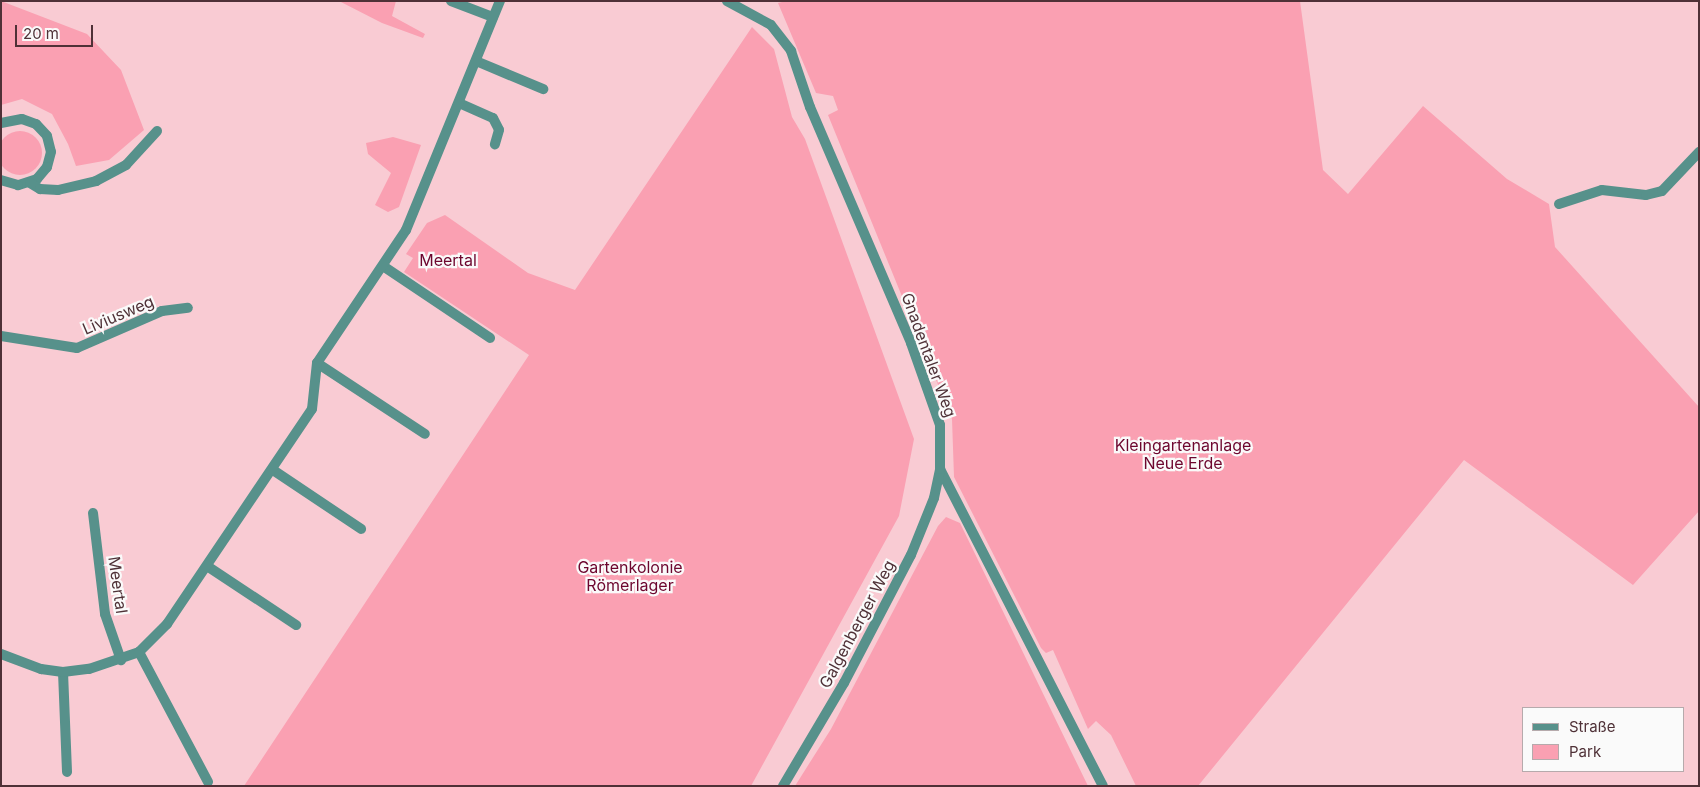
<!DOCTYPE html>
<html>
<head>
<meta charset="utf-8">
<style>
  body { margin:0 }
  #map { position:relative; width:1700px; height:787px; overflow:hidden; background:#f9cbd3; font-family:Inter,sans-serif }
  div>[style] { position:absolute }
  [style*='--x'] { left:calc(var(--x)*1px); top:calc(var(--y)*1px); width:calc(var(--w)*1px); rotate:calc(var(--a)*1deg) }
  .green>* { inset:0; background:#faa0b2 }
  .round { border-radius:50% }
  .lane>* { height:10px; margin:-5px; padding:0 5px; transform-origin:5px; border-radius:5px; background:#57918b }
  .street>* { height:10px; margin:-5px; padding:0 5px; transform-origin:5px; border-radius:5px; background:#57918b }
  span { translate:-50% -50%; white-space:nowrap; text-align:center; line-height:1.15; -webkit-text-stroke:4.5px #fafafa; paint-order:stroke }
  .park-label { font-size:16px; color:#6d062e }
  .street-label { font-size:16px; color:#4f3137 }
  .frame { position:absolute; inset:0; border:2px solid #4f3137; pointer-events:none }
  .legend { position:absolute; left:1522px; top:707px; width:162px; height:65px; box-sizing:border-box; background:#fafafa; border:1px solid #b6aaac; margin:0; padding:6px 9px; list-style:none; font-size:15px; color:#4f3137 }
  .legend li { display:flex; align-items:center; gap:10px; height:25px }
  .legend b { width:25px; border:1px solid #b6aaac }
  .scale { position:absolute; left:15px; top:25px; width:78px; height:22px; box-sizing:border-box; border:2px solid #4f3137; border-top:0; padding-left:6px; font-size:15px; line-height:18px; white-space:nowrap; color:#4f3137; -webkit-text-stroke:4px #fafafa; paint-order:stroke }
</style>
</head>
<body>
<div id="map">
  <div class="green">
    <div style="clip-path:polygon(1px 1px,87px 34px,121px 70px,144px 130px,109px 160px,76px 166px,68px 144px,52px 114px,22px 99px,1px 105px)"></div>
    <div style="clip-path:polygon(339px 1px,396px 1px,392px 16px,425px 34px,423px 38px,382px 23px)"></div>
    <div style="clip-path:polygon(786px 1px,1300px 1px,1323px 170px,1348px 194px,1423px 106px,1507px 179px,1549px 204px,1555px 247px,1699px 407px,1699px 511px,1633px 585px,1464px 460px,1198px 786px,1136px 786px,1111px 735px,1096px 721px,1088px 729px,1053px 650px,1046px 653px,1041px 648px,954px 477px,952px 419px,828px 115px,838px 110px,833px 96px,816px 93px,778px 3px)"></div>
    <div style="clip-path:polygon(752px 27px,774px 49px,792px 117px,805px 139px,914px 439px,899px 516px,751px 786px,244px 786px,529px 355px,404px 272px,413px 258px,406px 254px,427px 223px,445px 215px,528px 273px,575px 290px)"></div>
    <div class="round" style="left:-2px;top:131px;width:44px;height:44px"></div>
    <div style="clip-path:polygon(393px 137px,421px 145px,399px 207px,388px 212px,375px 205px,391px 173px,368px 154px,366px 143px)"></div>
    <div style="clip-path:polygon(946px 517px,960px 523px,1088px 786px,795px 786px,831px 729px,938px 526px)"></div>
  </div>
  <div class="lane">
    <div style="--x:451;--y:1;--w:45;--a:20.9"></div>
    <div style="--x:476;--y:61;--w:73;--a:22.7"></div>
    <div style="--x:459;--y:103;--w:37;--a:24"></div>
    <div style="--x:493;--y:118;--w:13;--a:63"></div>
    <div style="--x:499;--y:130;--w:15;--a:106"></div>
    <div style="--x:1559;--y:204;--w:45;--a:-18"></div>
    <div style="--x:1602;--y:190;--w:44;--a:6.5"></div>
    <div style="--x:1646;--y:195;--w:16;--a:-14"></div>
    <div style="--x:1662;--y:191;--w:54;--a:-46.5"></div>
    <div style="--x:383;--y:266;--w:129;--a:33.9"></div>
    <div style="--x:317;--y:363;--w:129;--a:33.3"></div>
    <div style="--x:940;--y:469;--w:356;--a:62.8"></div>
    <div style="--x:273;--y:470;--w:106;--a:33.8"></div>
    <div style="--x:93;--y:513;--w:102;--a:83.2"></div>
    <div style="--x:105;--y:614;--w:49;--a:70.8"></div>
    <div style="--x:207;--y:566;--w:107;--a:33.5"></div>
    <div style="--x:139;--y:652;--w:147;--a:62"></div>
    <div style="--x:63;--y:672;--w:100;--a:87.7"></div>
    <div style="--x:783;--y:786;--w:120;--a:-59.4"></div>
    <div style="--x:844;--y:683;--w:144;--a:-62.4"></div>
    <div style="--x:911;--y:555;--w:61;--a:-68"></div>
    <div style="--x:934;--y:498;--w:30;--a:-78"></div>
  </div>
  <div class="street">
    <div style="--x:727;--y:1;--w:50;--a:28.6"></div>
    <div style="--x:771;--y:25;--w:33;--a:52"></div>
    <div style="--x:791;--y:51;--w:59;--a:71.3"></div>
    <div style="--x:810;--y:107;--w:257;--a:66.8"></div>
    <div style="--x:911;--y:343;--w:87;--a:70.5"></div>
    <div style="--x:940;--y:425;--w:44;--a:90"></div>
    <div style="--x:1;--y:123;--w:21;--a:-11"></div>
    <div style="--x:22;--y:119;--w:15;--a:20"></div>
    <div style="--x:36;--y:124;--w:16;--a:47"></div>
    <div style="--x:47;--y:136;--w:16;--a:76"></div>
    <div style="--x:51;--y:152;--w:16;--a:105"></div>
    <div style="--x:47;--y:167;--w:16;--a:130"></div>
    <div style="--x:37;--y:179;--w:20;--a:162"></div>
    <div style="--x:18;--y:185;--w:18;--a:-164"></div>
    <div style="--x:30;--y:183;--w:12;--a:31"></div>
    <div style="--x:40;--y:189;--w:18;--a:3"></div>
    <div style="--x:58;--y:190;--w:39;--a:-13"></div>
    <div style="--x:96;--y:181;--w:34;--a:-28"></div>
    <div style="--x:126;--y:165;--w:46;--a:-47.6"></div>
    <div style="--x:1;--y:336;--w:77;--a:9"></div>
    <div style="--x:77;--y:348;--w:93;--a:-23.5"></div>
    <div style="--x:162;--y:311;--w:26;--a:-7"></div>
    <div style="--x:1;--y:654;--w:43;--a:20.6"></div>
    <div style="--x:41;--y:669;--w:22;--a:8"></div>
    <div style="--x:63;--y:672;--w:26;--a:-7"></div>
    <div style="--x:89;--y:669;--w:53;--a:-18.8"></div>
    <div style="--x:139;--y:652;--w:40;--a:-45"></div>
    <div style="--x:167;--y:624;--w:259;--a:-56"></div>
    <div style="--x:312;--y:409;--w:46;--a:-83.8"></div>
    <div style="--x:317;--y:363;--w:160;--a:-56.2"></div>
    <div style="--x:406;--y:230;--w:248;--a:-67.7"></div>
  </div>
  <div class="park-label">
    <span style="left:448px;top:260px">Meertal</span>
    <span style="left:1183px;top:454px">Kleingartenanlage<br>Neue Erde</span>
    <span style="left:630px;top:576px">Gartenkolonie<br>Römerlager</span>
  </div>
  <div class="street-label">
    <span style="left:118px;top:315px;rotate:-23deg">Liviusweg</span>
    <span style="left:929px;top:355px;rotate:70deg">Gnadentaler Weg</span>
    <span style="left:118px;top:585px;rotate:82deg">Meertal</span>
    <span style="left:857px;top:624px;rotate:-62deg">Galgenberger Weg</span>
  </div>
  <div class="frame"></div>
  <ul class="legend">
  <li><b style="height:6px;background:#57918b"></b>Straße</li>
  <li><b style="height:14px;background:#faa0b2"></b>Park</li>
  </ul>
  <div class="scale">20 m</div>
</div>
</body>
</html>
